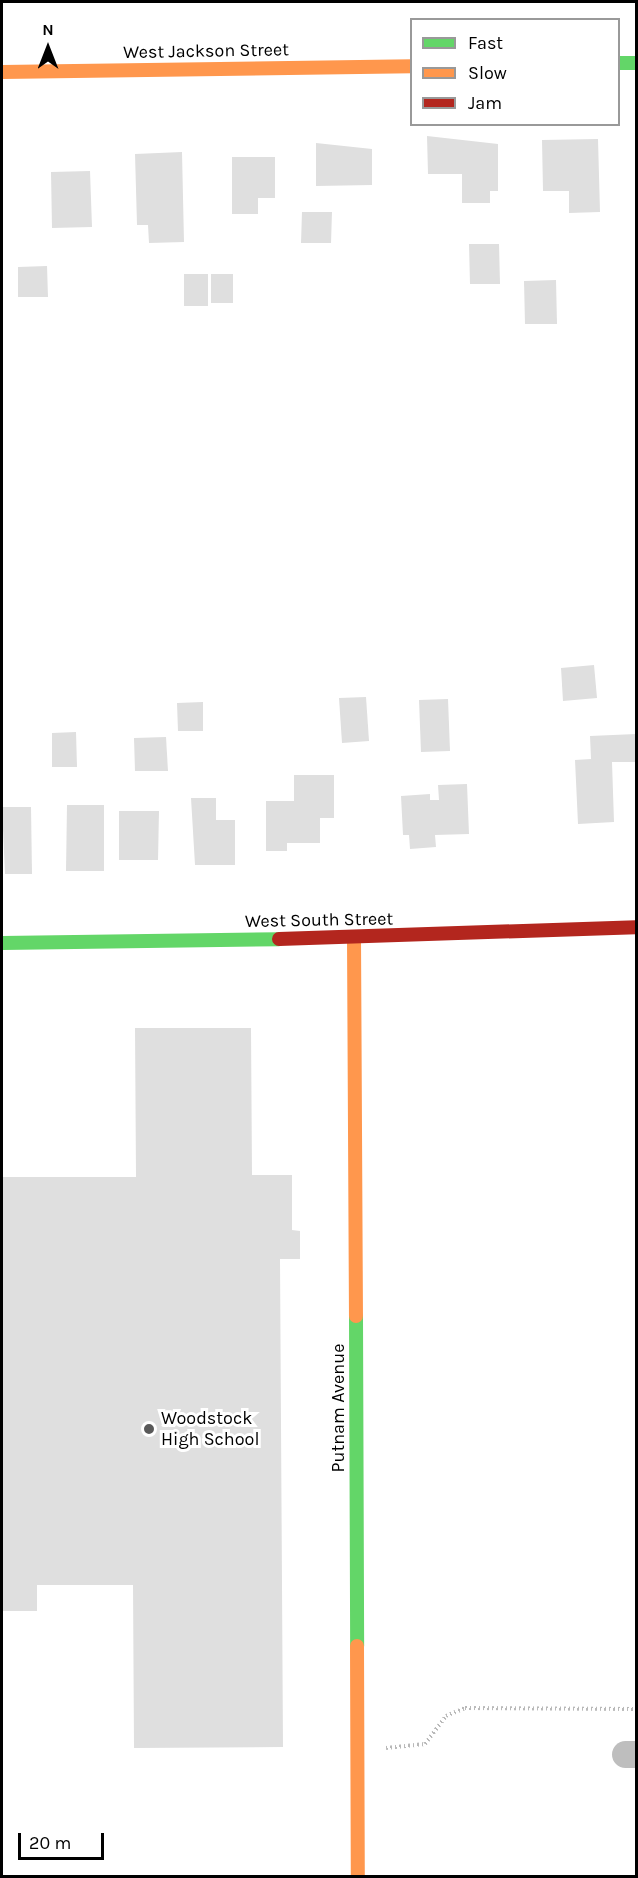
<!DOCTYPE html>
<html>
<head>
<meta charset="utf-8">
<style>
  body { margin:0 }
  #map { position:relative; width:638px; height:1878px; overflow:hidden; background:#fff; font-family:Karla,sans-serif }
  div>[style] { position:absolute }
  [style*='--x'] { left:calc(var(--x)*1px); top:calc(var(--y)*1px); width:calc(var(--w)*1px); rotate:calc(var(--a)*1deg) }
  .building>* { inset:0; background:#dfdfdf }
  .path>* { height:4px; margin-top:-2px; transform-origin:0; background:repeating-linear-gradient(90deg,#b9b9b9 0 1.5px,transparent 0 4.5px) }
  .street>* { height:27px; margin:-13.5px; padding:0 13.5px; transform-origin:13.5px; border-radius:13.5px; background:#bebebe }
  .fast>* { height:14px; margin:-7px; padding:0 7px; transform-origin:7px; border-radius:7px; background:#63d668 }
  .slow>* { height:14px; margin:-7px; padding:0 7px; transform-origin:7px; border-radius:7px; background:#ff974d }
  .jam>* { height:14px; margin:-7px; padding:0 7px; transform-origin:7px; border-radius:7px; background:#b3261e }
  .dots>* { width:16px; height:16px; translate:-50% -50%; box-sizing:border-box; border:3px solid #fff; border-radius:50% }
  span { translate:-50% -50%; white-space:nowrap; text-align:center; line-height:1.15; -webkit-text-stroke:6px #fff; paint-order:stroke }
  .street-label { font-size:18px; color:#000 }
  .poi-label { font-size:18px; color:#000 }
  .left { translate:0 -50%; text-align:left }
  .frame { position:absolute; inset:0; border:3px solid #000; pointer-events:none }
  .legend { position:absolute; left:410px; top:18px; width:210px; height:108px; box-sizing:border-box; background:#fff; border:2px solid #999; margin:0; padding:8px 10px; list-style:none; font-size:18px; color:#000 }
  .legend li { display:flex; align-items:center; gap:12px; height:30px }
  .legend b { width:30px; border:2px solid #999 }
  .north { position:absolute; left:18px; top:18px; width:60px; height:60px; -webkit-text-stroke:4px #fff; paint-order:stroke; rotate:0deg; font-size:16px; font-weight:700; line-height:24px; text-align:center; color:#000 }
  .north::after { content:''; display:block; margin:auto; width:21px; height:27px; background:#000; clip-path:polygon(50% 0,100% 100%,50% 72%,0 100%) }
  .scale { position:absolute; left:18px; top:1833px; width:86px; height:27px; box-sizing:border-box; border:3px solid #000; border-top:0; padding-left:8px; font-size:18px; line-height:21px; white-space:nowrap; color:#000; -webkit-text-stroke:4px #fff; paint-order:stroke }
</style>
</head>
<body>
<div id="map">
  <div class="building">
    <div style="clip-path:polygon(427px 136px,498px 144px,498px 191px,490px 191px,490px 203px,462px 203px,462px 174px,428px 174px)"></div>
    <div style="clip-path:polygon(598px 139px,600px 212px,569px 213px,569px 191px,543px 191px,542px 140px)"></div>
    <div style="clip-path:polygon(316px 143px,372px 149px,372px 185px,316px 186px)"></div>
    <div style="clip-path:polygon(182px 152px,184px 242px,149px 243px,148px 225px,137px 225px,135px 154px)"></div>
    <div style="clip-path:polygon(232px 157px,275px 157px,275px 198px,258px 198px,258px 214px,232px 214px)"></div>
    <div style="clip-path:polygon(90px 171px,92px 227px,52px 228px,51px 172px)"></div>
    <div style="clip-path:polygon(302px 212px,332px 212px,331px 243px,301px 243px)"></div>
    <div style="clip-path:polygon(469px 244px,499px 244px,500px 284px,470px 284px)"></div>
    <div style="clip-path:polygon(47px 266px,48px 297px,18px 297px,18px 267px)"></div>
    <div style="clip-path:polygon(184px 274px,208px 274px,208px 306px,184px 306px)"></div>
    <div style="clip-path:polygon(211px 274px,233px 274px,233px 303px,211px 303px)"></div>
    <div style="clip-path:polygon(556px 280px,557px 324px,525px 324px,524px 281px)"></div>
    <div style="clip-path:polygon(594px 665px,597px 698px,563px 701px,561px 668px)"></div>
    <div style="clip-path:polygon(366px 697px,369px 741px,342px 743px,339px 698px)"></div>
    <div style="clip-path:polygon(448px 699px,450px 751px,421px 752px,419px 700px)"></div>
    <div style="clip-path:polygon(203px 702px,203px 731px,178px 731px,177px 703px)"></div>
    <div style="clip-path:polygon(76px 732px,77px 767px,52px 767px,52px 733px)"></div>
    <div style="clip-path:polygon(636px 734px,636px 762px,612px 762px,614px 822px,578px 824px,575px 760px,591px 759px,590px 736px)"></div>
    <div style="clip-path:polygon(166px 737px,168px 771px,135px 771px,134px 738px)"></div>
    <div style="clip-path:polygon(294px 775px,334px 775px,334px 818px,320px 818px,320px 843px,287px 843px,287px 851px,266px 851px,266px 801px,294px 801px)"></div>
    <div style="clip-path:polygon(467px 784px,469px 834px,435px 835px,436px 847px,410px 849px,409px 835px,403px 835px,401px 796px,430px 794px,430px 800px,439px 800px,438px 785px)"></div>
    <div style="clip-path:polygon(191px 798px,216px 798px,216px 820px,235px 820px,235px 865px,195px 865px)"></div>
    <div style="clip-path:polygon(67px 805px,104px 805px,104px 871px,66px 871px)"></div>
    <div style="clip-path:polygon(2px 807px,31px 807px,32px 874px,5px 874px)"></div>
    <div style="clip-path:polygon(119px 811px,159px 811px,158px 860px,119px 860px)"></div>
    <div style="clip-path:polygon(135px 1028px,251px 1028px,252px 1175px,292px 1175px,292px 1230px,300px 1231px,300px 1259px,280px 1259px,283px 1747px,134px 1748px,133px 1585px,37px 1585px,37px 1611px,2px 1611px,2px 1177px,136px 1177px)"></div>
  </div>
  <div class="path">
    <div style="--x:386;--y:1748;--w:39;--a:-6"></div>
    <div style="--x:425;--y:1744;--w:35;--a:-53"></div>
    <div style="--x:446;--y:1716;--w:21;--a:-23"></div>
    <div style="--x:465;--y:1708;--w:171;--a:0.3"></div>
  </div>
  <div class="street">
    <div style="--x:625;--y:1754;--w:11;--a:0"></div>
  </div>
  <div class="fast">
    <div style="--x:618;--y:63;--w:18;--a:0"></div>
    <div style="--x:2;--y:943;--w:277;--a:-0.8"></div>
    <div style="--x:356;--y:1316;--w:330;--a:89.8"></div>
  </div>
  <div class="slow">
    <div style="--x:2;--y:72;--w:410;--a:-0.8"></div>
    <div style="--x:354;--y:938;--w:378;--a:89.7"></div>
    <div style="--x:357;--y:1646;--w:230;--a:89.8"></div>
  </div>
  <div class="jam">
    <div style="--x:279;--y:939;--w:357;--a:-1.9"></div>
  </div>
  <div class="dots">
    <div style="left:149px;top:1429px;background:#595959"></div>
  </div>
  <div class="street-label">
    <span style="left:206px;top:51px;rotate:-1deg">West Jackson Street</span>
    <span style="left:319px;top:920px;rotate:-1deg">West South Street</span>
    <span style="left:338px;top:1408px;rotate:-90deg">Putnam Avenue</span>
  </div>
  <div class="poi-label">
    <span class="left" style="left:161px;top:1429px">Woodstock<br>High School</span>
  </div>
  <div class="frame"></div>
  <ul class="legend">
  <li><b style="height:8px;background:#63d668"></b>Fast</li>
  <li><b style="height:8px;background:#ff974d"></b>Slow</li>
  <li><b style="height:8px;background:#b3261e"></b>Jam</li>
  </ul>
  <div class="north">N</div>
  <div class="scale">20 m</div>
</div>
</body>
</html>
